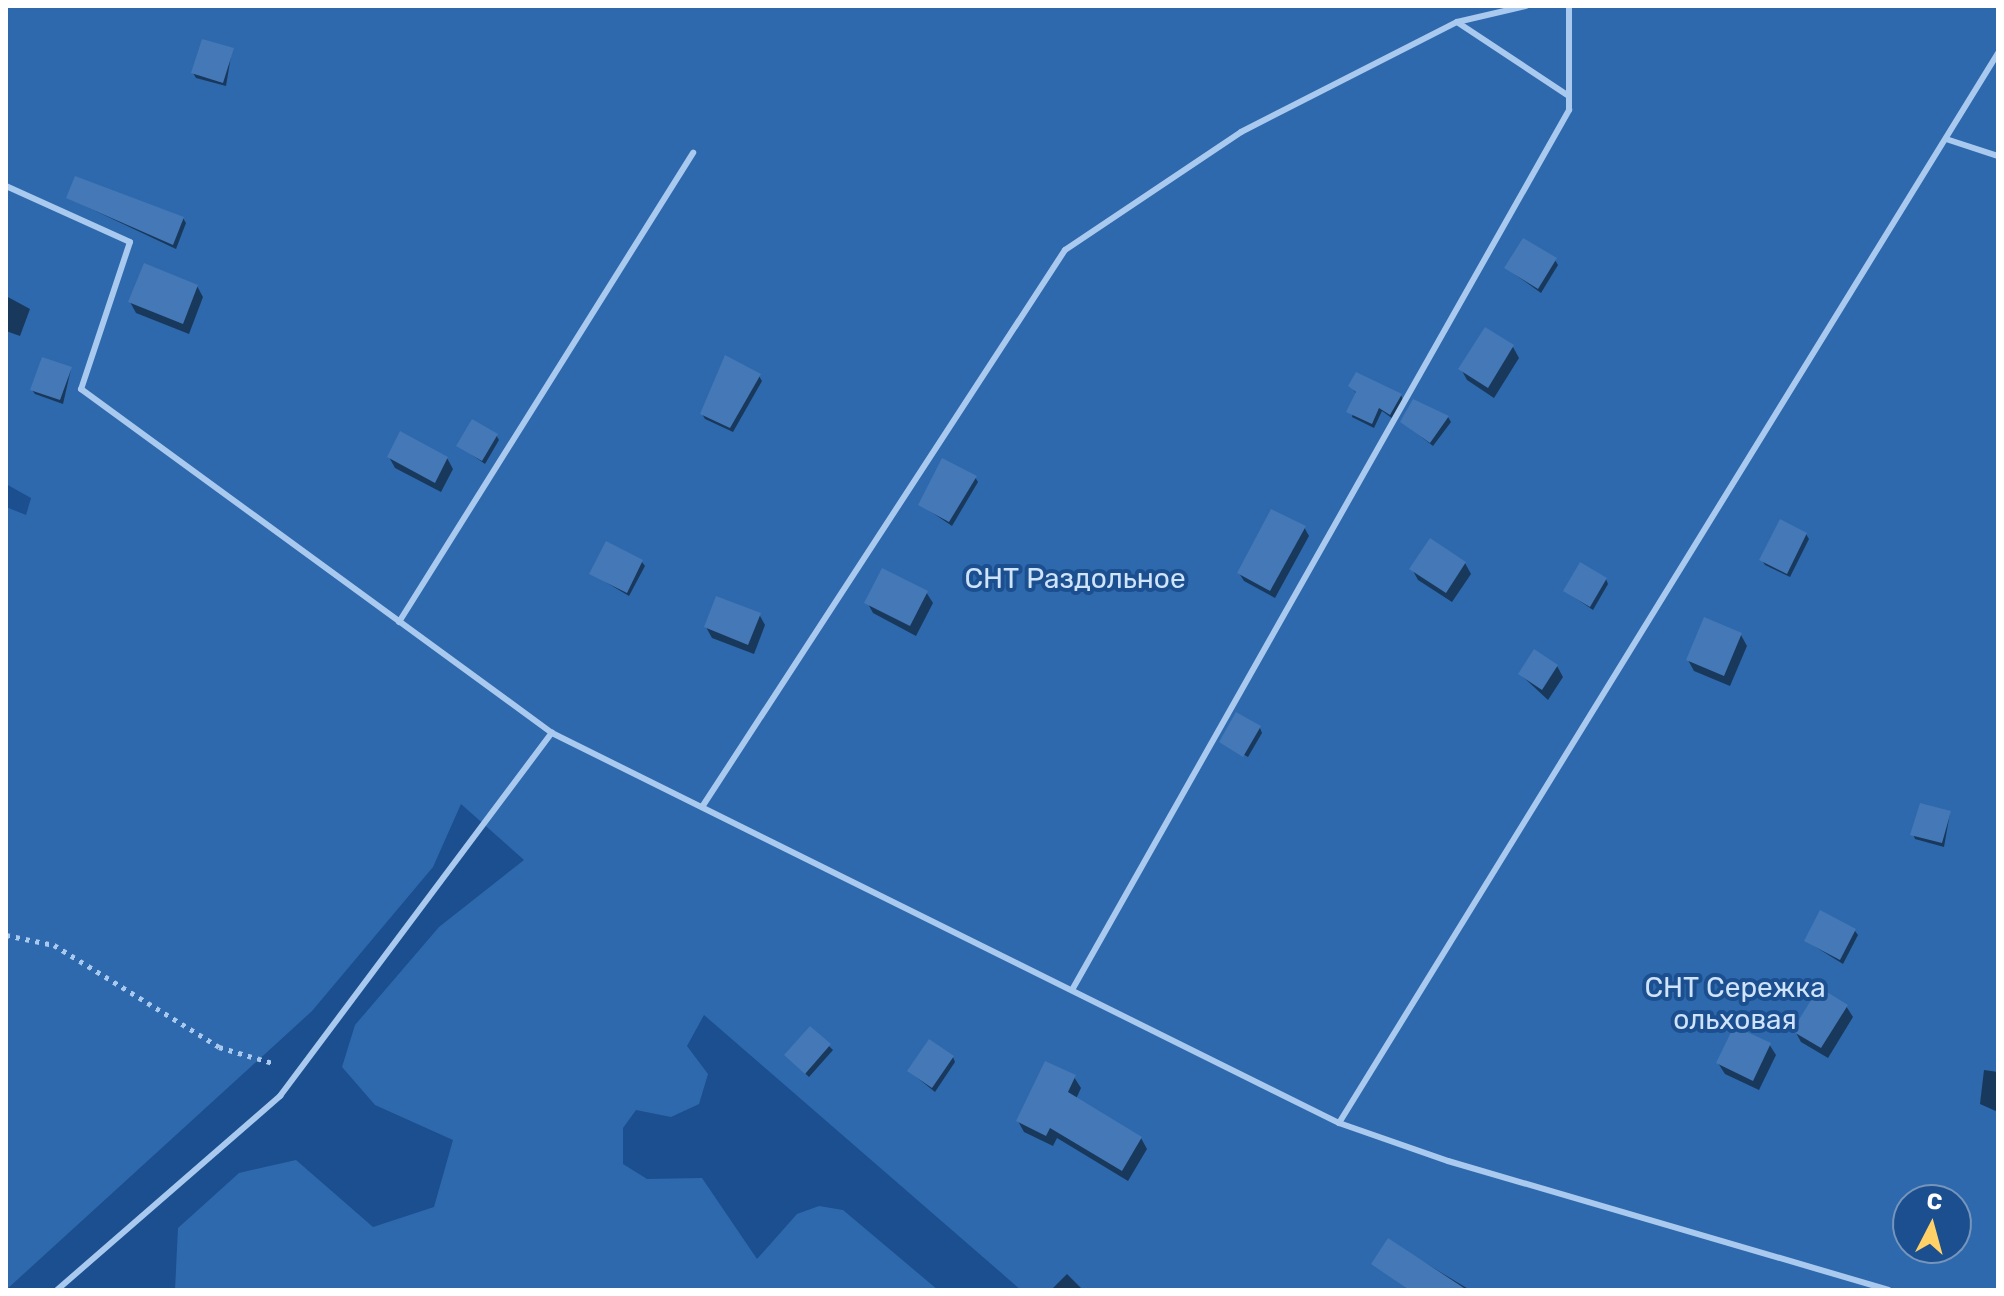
<!DOCTYPE html>
<html>
<head>
<meta charset="utf-8">
<style>
  body { margin:0 }
  #map { position:relative; width:2004px; height:1296px; overflow:hidden; background:#1b4f8f; font-family:Rubik,sans-serif }
  div>[style] { position:absolute }
  [style*='--x'] { left:calc(var(--x)*1px); top:calc(var(--y)*1px); width:calc(var(--w)*1px); rotate:calc(var(--a)*1deg) }
  .green>* { inset:0; background:#2e69ad }
  .shadow>* { inset:0; background:#0007 }
  .building>* { inset:0; background:#4478b7 }
  .path>* { height:5px; margin-top:-2.5px; transform-origin:0; background:repeating-linear-gradient(90deg,#a9c9ee 0 4px,transparent 0 10px) }
  .lane>* { height:6px; margin:-3px; padding:0 3px; transform-origin:3px; border-radius:3px; background:#a9c9ee }
  span { translate:-50% -50%; white-space:nowrap; text-align:center; line-height:1.15; -webkit-text-stroke:8px #1b4f8f; paint-order:stroke }
  .park-label { font-size:28px; color:#cfe3fa }
  .frame { position:absolute; inset:0; border:8px solid #fff; pointer-events:none }
  .north { position:absolute; left:1892px; top:1184px; width:80px; height:80px; box-sizing:border-box; background:#1b4f8f; border:2px solid #7695bc; border-radius:50%; rotate:6deg; font-size:22px; font-weight:700; line-height:32px; text-align:center; color:#fff }
  .north::after { content:''; display:block; margin:auto; width:28px; height:36px; background:#ffd166; clip-path:polygon(50% 0,100% 100%,50% 72%,0 100%) }
</style>
</head>
<body>
<div id="map">
  <div class="green">
    <div style="clip-path:polygon(evenodd,6px 6px,1998px 6px,1998px 1290px,1021px 1290px,704px 1015px,687px 1046px,708px 1074px,699px 1104px,671px 1117px,636px 1110px,623px 1128px,623px 1164px,647px 1179px,702px 1178px,757px 1259px,797px 1214px,819px 1206px,843px 1210px,938px 1290px,175px 1290px,178px 1228px,239px 1173px,296px 1160px,373px 1227px,434px 1207px,453px 1140px,375px 1105px,342px 1067px,355px 1025px,439px 927px,524px 860px,461px 804px,433px 867px,312px 1011px,6px 1290px,6px 507px,26px 515px,31px 498px,6px 484px,6px 6px,1908px 1200px,1956px 1200px,1956px 1248px,1908px 1248px,1908px 1200px)"></div>
  </div>
  <div class="shadow">
    <div style="clip-path:polygon(232px 50px,226px 86px,196px 78px,193px 73px)"></div>
    <div style="clip-path:polygon(68px 198px,183px 218px,186px 223px,176px 249px)"></div>
    <div style="clip-path:polygon(1555px 260px,1558px 265px,1541px 293px,1506px 268px)"></div>
    <div style="clip-path:polygon(197px 286px,203px 297px,189px 334px,136px 313px,130px 302px)"></div>
    <div style="clip-path:polygon(6px 296px,30px 309px,20px 336px,6px 331px)"></div>
    <div style="clip-path:polygon(1513px 347px,1519px 358px,1494px 398px,1467px 380px,1461px 369px)"></div>
    <div style="clip-path:polygon(71px 369px,63px 404px,35px 394px,32px 390px)"></div>
    <div style="clip-path:polygon(759px 376px,762px 381px,733px 432px,705px 419px,702px 414px)"></div>
    <div style="clip-path:polygon(1350px 386px,1401px 395px,1403px 400px,1393px 419px,1382px 411px,1374px 428px,1352px 417px,1357px 394px)"></div>
    <div style="clip-path:polygon(1448px 417px,1451px 422px,1433px 446px,1402px 422px)"></div>
    <div style="clip-path:polygon(496px 435px,499px 440px,485px 464px,459px 446px)"></div>
    <div style="clip-path:polygon(389px 457px,447px 458px,453px 469px,441px 492px,395px 468px)"></div>
    <div style="clip-path:polygon(975px 477px,978px 482px,952px 526px,921px 505px)"></div>
    <div style="clip-path:polygon(1304px 527px,1309px 536px,1275px 598px,1244px 581px,1239px 573px)"></div>
    <div style="clip-path:polygon(1806px 534px,1809px 539px,1790px 577px,1765px 565px,1762px 560px)"></div>
    <div style="clip-path:polygon(642px 562px,645px 566px,629px 596px,592px 574px)"></div>
    <div style="clip-path:polygon(1465px 563px,1471px 574px,1452px 602px,1418px 580px,1412px 569px)"></div>
    <div style="clip-path:polygon(1606px 579px,1608px 584px,1593px 610px,1565px 591px)"></div>
    <div style="clip-path:polygon(926px 592px,933px 603px,916px 636px,873px 613px,867px 602px)"></div>
    <div style="clip-path:polygon(759px 614px,765px 625px,754px 654px,712px 638px,706px 627px)"></div>
    <div style="clip-path:polygon(1741px 635px,1747px 646px,1730px 686px,1694px 671px,1688px 660px)"></div>
    <div style="clip-path:polygon(1557px 666px,1563px 677px,1548px 700px,1520px 674px)"></div>
    <div style="clip-path:polygon(1260px 728px,1262px 733px,1248px 757px,1221px 742px)"></div>
    <div style="clip-path:polygon(1950px 813px,1944px 847px,1915px 839px,1913px 834px)"></div>
    <div style="clip-path:polygon(1855px 931px,1858px 935px,1843px 964px,1806px 941px)"></div>
    <div style="clip-path:polygon(1846px 1006px,1853px 1017px,1828px 1058px,1801px 1042px,1795px 1031px)"></div>
    <div style="clip-path:polygon(811px 1029px,833px 1050px,809px 1077px,787px 1056px)"></div>
    <div style="clip-path:polygon(1769px 1044px,1776px 1055px,1759px 1090px,1725px 1074px,1718px 1063px)"></div>
    <div style="clip-path:polygon(953px 1057px,955px 1062px,935px 1092px,910px 1072px)"></div>
    <div style="clip-path:polygon(1984px 1070px,1998px 1072px,1998px 1112px,1980px 1104px)"></div>
    <div style="clip-path:polygon(1074px 1077px,1081px 1088px,1076px 1099px,1141px 1138px,1147px 1149px,1128px 1181px,1057px 1138px,1053px 1146px,1024px 1132px,1018px 1121px)"></div>
    <div style="clip-path:polygon(1389px 1241px,1470px 1290px,1409px 1290px,1373px 1264px)"></div>
    <div style="clip-path:polygon(1067px 1274px,1083px 1290px,1051px 1290px)"></div>
  </div>
  <div class="building">
    <div style="clip-path:polygon(202px 39px,234px 48px,223px 83px,191px 73px)"></div>
    <div style="clip-path:polygon(75px 176px,184px 217px,173px 245px,66px 198px)"></div>
    <div style="clip-path:polygon(1523px 238px,1557px 258px,1538px 289px,1504px 268px)"></div>
    <div style="clip-path:polygon(144px 263px,198px 285px,183px 324px,128px 302px)"></div>
    <div style="clip-path:polygon(1485px 327px,1514px 345px,1488px 388px,1458px 369px)"></div>
    <div style="clip-path:polygon(725px 355px,761px 374px,730px 428px,700px 414px)"></div>
    <div style="clip-path:polygon(42px 357px,72px 367px,60px 400px,30px 390px)"></div>
    <div style="clip-path:polygon(1356px 372px,1402px 394px,1390px 415px,1379px 408px,1372px 424px,1346px 412px,1356px 392px,1348px 386px)"></div>
    <div style="clip-path:polygon(1413px 399px,1449px 416px,1430px 443px,1400px 422px)"></div>
    <div style="clip-path:polygon(472px 419px,498px 434px,482px 461px,456px 446px)"></div>
    <div style="clip-path:polygon(400px 431px,448px 457px,435px 483px,387px 457px)"></div>
    <div style="clip-path:polygon(942px 458px,977px 476px,949px 522px,918px 505px)"></div>
    <div style="clip-path:polygon(1271px 509px,1306px 526px,1270px 591px,1237px 573px)"></div>
    <div style="clip-path:polygon(1780px 519px,1807px 533px,1787px 574px,1759px 560px)"></div>
    <div style="clip-path:polygon(1430px 538px,1466px 562px,1446px 593px,1409px 569px)"></div>
    <div style="clip-path:polygon(606px 541px,643px 560px,627px 593px,589px 574px)"></div>
    <div style="clip-path:polygon(1580px 562px,1607px 578px,1590px 607px,1563px 591px)"></div>
    <div style="clip-path:polygon(882px 568px,928px 591px,910px 626px,864px 603px)"></div>
    <div style="clip-path:polygon(716px 596px,761px 613px,748px 645px,704px 627px)"></div>
    <div style="clip-path:polygon(1704px 617px,1742px 633px,1724px 676px,1686px 660px)"></div>
    <div style="clip-path:polygon(1534px 649px,1558px 665px,1542px 690px,1518px 674px)"></div>
    <div style="clip-path:polygon(1236px 712px,1261px 726px,1243px 757px,1219px 742px)"></div>
    <div style="clip-path:polygon(1920px 803px,1951px 811px,1942px 843px,1910px 835px)"></div>
    <div style="clip-path:polygon(1820px 910px,1856px 929px,1840px 960px,1804px 941px)"></div>
    <div style="clip-path:polygon(1819px 987px,1848px 1005px,1821px 1048px,1792px 1031px)"></div>
    <div style="clip-path:polygon(810px 1026px,831px 1044px,805px 1074px,784px 1055px)"></div>
    <div style="clip-path:polygon(1734px 1026px,1771px 1043px,1753px 1081px,1716px 1063px)"></div>
    <div style="clip-path:polygon(929px 1039px,954px 1056px,932px 1088px,907px 1071px)"></div>
    <div style="clip-path:polygon(1045px 1061px,1076px 1075px,1068px 1092px,1142px 1137px,1122px 1171px,1050px 1128px,1046px 1136px,1016px 1121px)"></div>
    <div style="clip-path:polygon(1388px 1238px,1467px 1290px,1409px 1290px,1371px 1264px)"></div>
  </div>
  <div class="path">
    <div style="--x:6;--y:935;--w:49;--a:11.8"></div>
    <div style="--x:54;--y:945;--w:194;--a:31.7"></div>
    <div style="--x:219;--y:1047;--w:59;--a:16.6"></div>
  </div>
  <div class="lane">
    <div style="--x:1457;--y:22;--w:134;--a:33.5"></div>
    <div style="--x:1946;--y:139;--w:55;--a:18.1"></div>
    <div style="--x:6;--y:186;--w:136;--a:24.3"></div>
    <div style="--x:130;--y:242;--w:155;--a:108.4"></div>
    <div style="--x:81;--y:389;--w:583;--a:36.14"></div>
    <div style="--x:399;--y:622;--w:554;--a:-57.92"></div>
    <div style="--x:702;--y:807;--w:665;--a:-56.91"></div>
    <div style="--x:1065;--y:250;--w:212;--a:-33.8"></div>
    <div style="--x:1241;--y:132;--w:242;--a:-27"></div>
    <div style="--x:1457;--y:22;--w:71;--a:-13.1"></div>
    <div style="--x:1072;--y:990;--w:1011;--a:-60.54"></div>
    <div style="--x:1569;--y:110;--w:104;--a:-90"></div>
    <div style="--x:1339;--y:1123;--w:1257;--a:-58.37"></div>
    <div style="--x:57;--y:1290;--w:296;--a:-41"></div>
    <div style="--x:280;--y:1096;--w:454;--a:-53.2"></div>
    <div style="--x:552;--y:733;--w:878;--a:26.36"></div>
    <div style="--x:1339;--y:1123;--w:115;--a:19.2"></div>
    <div style="--x:1448;--y:1161;--w:459;--a:16.3"></div>
  </div>
  <div class="park-label">
    <span style="left:1075px;top:579px">СНТ Раздольное</span>
    <span style="left:1735px;top:1004px">СНТ Сережка<br>ольховая</span>
  </div>
  <div class="frame"></div>
  <div class="north">С</div>
</div>
</body>
</html>
